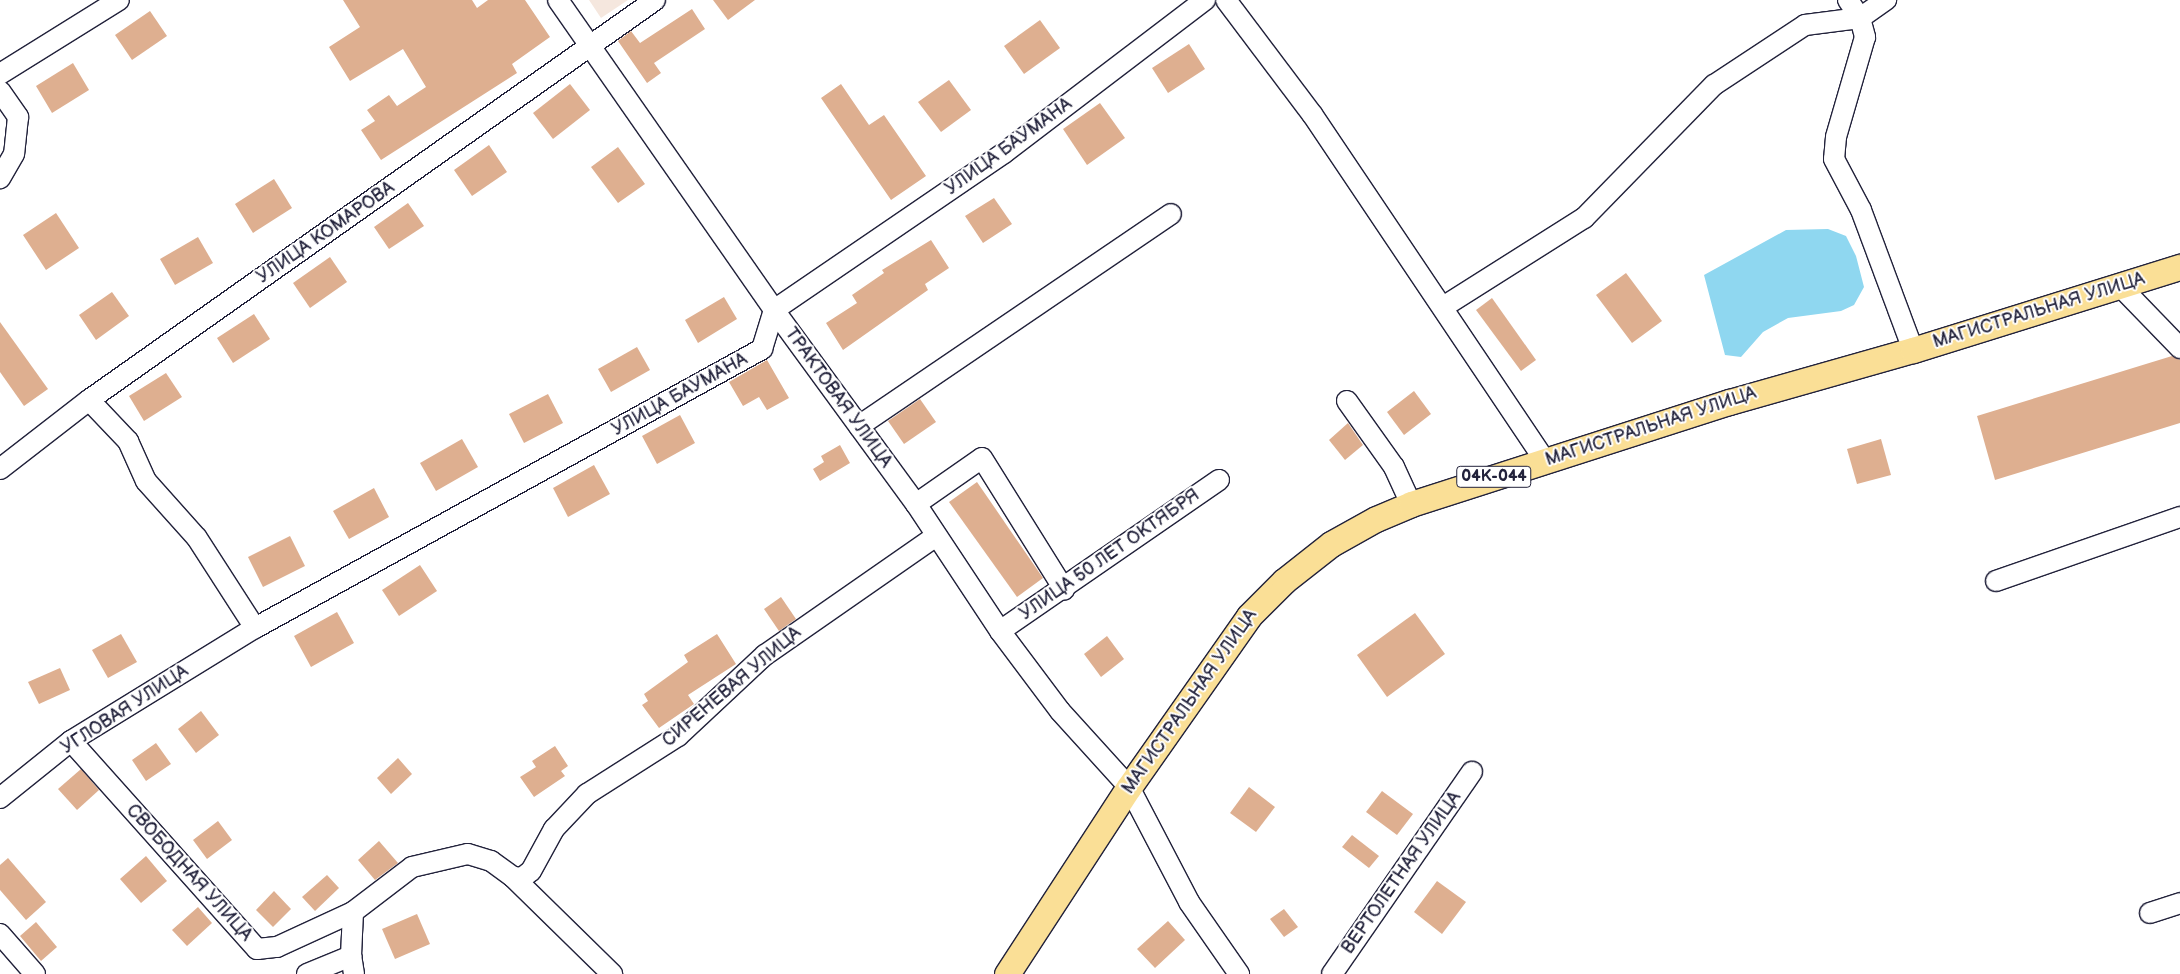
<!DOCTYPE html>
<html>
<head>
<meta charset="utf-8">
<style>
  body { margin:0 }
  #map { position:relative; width:2180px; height:974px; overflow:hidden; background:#fff; font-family:"Balsamiq Sans",sans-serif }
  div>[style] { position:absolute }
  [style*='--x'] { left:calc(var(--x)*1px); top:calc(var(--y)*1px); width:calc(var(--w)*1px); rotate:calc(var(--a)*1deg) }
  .built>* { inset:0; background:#f5e7de }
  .water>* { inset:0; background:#8fd7f0 }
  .building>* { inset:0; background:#deaf90 }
  .roads { filter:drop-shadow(1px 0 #22223b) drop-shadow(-1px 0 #22223b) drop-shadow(0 1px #22223b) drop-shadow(0 -1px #22223b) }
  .minor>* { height:20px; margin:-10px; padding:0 10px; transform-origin:10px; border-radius:10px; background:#fff }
  .major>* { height:25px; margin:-12.5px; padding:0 12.5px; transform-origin:12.5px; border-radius:12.5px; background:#fadf96 }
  span { translate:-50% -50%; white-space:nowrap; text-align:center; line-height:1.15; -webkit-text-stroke:4px #fff; paint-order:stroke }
  .shield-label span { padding:1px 4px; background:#fff; border:1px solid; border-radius:4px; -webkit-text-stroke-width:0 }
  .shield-label { font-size:16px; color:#22223b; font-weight:700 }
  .street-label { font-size:18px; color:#22223b }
</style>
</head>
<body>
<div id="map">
  <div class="built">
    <div style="clip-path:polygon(589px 0,628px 0,601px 18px)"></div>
  </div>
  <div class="water">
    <div style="clip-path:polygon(1828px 229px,1846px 236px,1856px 256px,1864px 287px,1854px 305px,1841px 311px,1788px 318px,1763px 332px,1741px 357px,1725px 355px,1704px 275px,1786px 230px)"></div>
  </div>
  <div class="building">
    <div style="clip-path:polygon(343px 0,472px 0,477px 8px,488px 0,525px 0,550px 37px,512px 64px,517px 73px,381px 160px,361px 130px,375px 121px,367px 110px,389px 95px,397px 106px,426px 87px,403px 49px,350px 81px,329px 47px,360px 27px)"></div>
    <div style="clip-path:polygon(713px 0,755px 0,728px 20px)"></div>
    <div style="clip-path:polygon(692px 9px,705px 29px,654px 63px,661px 73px,647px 83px,618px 41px,631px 31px,640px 43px)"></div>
    <div style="clip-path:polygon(150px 11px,167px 36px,132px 60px,115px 35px)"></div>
    <div style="clip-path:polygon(1040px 20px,1060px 48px,1024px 74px,1004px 46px)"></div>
    <div style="clip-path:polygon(1189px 44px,1205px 69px,1168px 93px,1152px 68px)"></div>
    <div style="clip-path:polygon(73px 63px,89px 90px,52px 113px,36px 86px)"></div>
    <div style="clip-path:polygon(949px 80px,971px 110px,941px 132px,918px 102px)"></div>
    <div style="clip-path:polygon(570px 84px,590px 110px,553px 139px,533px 113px)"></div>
    <div style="clip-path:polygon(841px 84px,869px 125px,884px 115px,926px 176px,891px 200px,821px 98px)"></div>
    <div style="clip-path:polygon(1100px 103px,1125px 138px,1087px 165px,1063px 129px)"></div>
    <div style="clip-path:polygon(489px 145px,507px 172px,472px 196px,454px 170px)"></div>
    <div style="clip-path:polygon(618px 147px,645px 184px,618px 203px,591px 167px)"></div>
    <div style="clip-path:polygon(274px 179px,292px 208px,253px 233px,235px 204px)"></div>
    <div style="clip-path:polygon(994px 198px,1012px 224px,983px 243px,965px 216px)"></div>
    <div style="clip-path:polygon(408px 203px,424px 226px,389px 249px,374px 227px)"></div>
    <div style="clip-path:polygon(56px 213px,79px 248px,46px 270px,23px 235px)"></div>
    <div style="clip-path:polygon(198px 237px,213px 263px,175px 285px,160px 259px)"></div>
    <div style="clip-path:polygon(931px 240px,949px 268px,925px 284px,928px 290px,843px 350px,826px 323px,857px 303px,852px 295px,884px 273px,882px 270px)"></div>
    <div style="clip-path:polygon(330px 257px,347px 282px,310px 308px,293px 283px)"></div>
    <div style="clip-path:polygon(1626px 273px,1662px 321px,1632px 343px,1596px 295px)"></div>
    <div style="clip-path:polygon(112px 292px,129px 316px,96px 340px,79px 315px)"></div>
    <div style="clip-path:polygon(724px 297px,737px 319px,698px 343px,685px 320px)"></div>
    <div style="clip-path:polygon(1492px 298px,1536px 360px,1521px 371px,1476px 310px)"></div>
    <div style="clip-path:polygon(254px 314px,270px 339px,233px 363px,217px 338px)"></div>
    <div style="clip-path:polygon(0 322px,48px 389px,24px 406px,0 372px)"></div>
    <div style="clip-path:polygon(637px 347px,650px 370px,611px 392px,598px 369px)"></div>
    <div style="clip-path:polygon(2172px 356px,2180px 360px,2180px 423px,1995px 480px,1977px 416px)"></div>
    <div style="clip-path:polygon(767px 360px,789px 398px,767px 410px,759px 397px,743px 406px,729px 382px)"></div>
    <div style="clip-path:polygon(166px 373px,182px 397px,144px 421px,129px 396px)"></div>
    <div style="clip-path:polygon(1414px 391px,1431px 414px,1404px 435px,1387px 412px)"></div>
    <div style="clip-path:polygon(548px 394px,563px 423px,524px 443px,509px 414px)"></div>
    <div style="clip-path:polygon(920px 399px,936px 422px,904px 444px,888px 421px)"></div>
    <div style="clip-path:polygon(680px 415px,695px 443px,657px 464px,642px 436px)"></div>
    <div style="clip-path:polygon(1348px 423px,1363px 445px,1345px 460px,1329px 440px)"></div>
    <div style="clip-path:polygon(462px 439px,478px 467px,436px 491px,420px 463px)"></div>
    <div style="clip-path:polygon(1881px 439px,1891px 475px,1857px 484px,1847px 449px)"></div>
    <div style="clip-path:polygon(840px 445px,850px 463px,820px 481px,813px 469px,824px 462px,821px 456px)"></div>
    <div style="clip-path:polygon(594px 465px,610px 494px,568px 517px,553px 488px)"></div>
    <div style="clip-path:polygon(977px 482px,1043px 578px,1017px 597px,949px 502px)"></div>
    <div style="clip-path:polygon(374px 488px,389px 517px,349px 539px,333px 511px)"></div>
    <div style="clip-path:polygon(290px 536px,305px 566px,263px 587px,248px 557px)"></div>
    <div style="clip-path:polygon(420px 565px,437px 591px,399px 616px,382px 590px)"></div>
    <div style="clip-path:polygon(781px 597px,796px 619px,779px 631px,764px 609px)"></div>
    <div style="clip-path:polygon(337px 612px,354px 643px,311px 667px,294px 636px)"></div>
    <div style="clip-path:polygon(1415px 613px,1445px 654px,1387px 697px,1357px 655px)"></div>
    <div style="clip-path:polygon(121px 634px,137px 662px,108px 678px,92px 650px)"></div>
    <div style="clip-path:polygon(717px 634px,736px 664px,688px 695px,694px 704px,659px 728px,642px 705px,648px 701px,644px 694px,688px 662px,684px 655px)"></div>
    <div style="clip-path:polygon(1107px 636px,1124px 659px,1101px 677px,1084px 654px)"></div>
    <div style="clip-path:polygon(60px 668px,70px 690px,39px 704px,28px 682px)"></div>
    <div style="clip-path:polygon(201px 711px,219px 735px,196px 753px,178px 729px)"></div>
    <div style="clip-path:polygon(156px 743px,171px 764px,146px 781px,132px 760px)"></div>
    <div style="clip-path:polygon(555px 746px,568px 766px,561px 771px,565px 776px,534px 797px,520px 777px,536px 767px,532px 761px)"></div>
    <div style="clip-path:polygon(398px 758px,412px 774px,391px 794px,377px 778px)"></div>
    <div style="clip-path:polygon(81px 769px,99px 790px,77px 810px,58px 789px)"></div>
    <div style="clip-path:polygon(1249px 787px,1275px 807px,1256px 832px,1230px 813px)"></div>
    <div style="clip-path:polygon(1382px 791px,1413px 814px,1397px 835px,1366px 812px)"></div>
    <div style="clip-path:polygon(218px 821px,232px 840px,207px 859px,193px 840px)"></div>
    <div style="clip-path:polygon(1352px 835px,1379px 856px,1369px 868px,1342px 847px)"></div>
    <div style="clip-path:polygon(379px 841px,398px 863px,375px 880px,358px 860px)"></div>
    <div style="clip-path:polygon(146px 856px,167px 881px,141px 903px,120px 879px)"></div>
    <div style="clip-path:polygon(8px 858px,46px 902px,26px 920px,0 890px,0 865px)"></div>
    <div style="clip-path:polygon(327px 875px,339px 888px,315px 911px,302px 897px)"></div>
    <div style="clip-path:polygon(1437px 881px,1466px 902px,1442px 934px,1414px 912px)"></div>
    <div style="clip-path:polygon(274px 891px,291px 909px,273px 927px,256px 910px)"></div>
    <div style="clip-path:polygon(198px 907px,212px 923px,187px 946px,172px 930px)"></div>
    <div style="clip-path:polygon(1284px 909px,1298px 927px,1284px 937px,1270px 919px)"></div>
    <div style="clip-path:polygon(417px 914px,430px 944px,395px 959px,382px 929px)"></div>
    <div style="clip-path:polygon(1168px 921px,1185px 940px,1155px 968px,1137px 949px)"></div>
    <div style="clip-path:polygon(36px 922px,57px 947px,41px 961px,20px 936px)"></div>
  </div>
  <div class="roads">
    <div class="minor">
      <div style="--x:558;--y:0;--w:378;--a:55.1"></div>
      <div style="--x:774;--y:310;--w:240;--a:53.8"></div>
      <div style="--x:916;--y:504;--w:152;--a:56.5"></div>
      <div style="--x:1000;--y:631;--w:100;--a:53.1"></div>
      <div style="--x:1060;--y:711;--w:103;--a:47.8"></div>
      <div style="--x:1129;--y:787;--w:130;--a:62.4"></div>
      <div style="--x:1189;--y:902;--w:88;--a:55.2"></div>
      <div style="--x:1226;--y:0;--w:143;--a:53"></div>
      <div style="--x:1312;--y:114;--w:418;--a:56.1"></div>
      <div style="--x:1848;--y:0;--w:22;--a:56"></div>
      <div style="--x:1860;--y:18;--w:20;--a:75"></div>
      <div style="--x:1865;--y:37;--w:104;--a:106.2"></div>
      <div style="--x:1836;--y:137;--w:22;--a:95"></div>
      <div style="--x:1834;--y:159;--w:58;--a:62.1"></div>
      <div style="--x:1861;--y:210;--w:149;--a:69.6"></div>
      <div style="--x:0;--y:74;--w:140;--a:-31.9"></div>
      <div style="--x:0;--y:91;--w:32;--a:55"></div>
      <div style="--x:18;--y:117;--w:37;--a:96"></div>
      <div style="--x:14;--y:154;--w:28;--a:120"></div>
      <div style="--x:2119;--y:285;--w:88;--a:45.9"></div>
      <div style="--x:1443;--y:307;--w:167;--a:-32.3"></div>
      <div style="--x:1584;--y:218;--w:186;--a:-45.7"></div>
      <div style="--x:1714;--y:85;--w:109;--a:-33.4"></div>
      <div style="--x:1805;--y:25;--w:55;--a:-7.3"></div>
      <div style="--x:1860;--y:18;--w:32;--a:-35"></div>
      <div style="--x:89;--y:400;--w:57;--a:46.4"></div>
      <div style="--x:128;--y:441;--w:44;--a:65.8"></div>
      <div style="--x:146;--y:481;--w:76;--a:48.2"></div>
      <div style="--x:197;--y:538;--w:107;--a:57.2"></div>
      <div style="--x:1347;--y:401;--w:81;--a:54.5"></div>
      <div style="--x:1394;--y:467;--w:41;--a:65.3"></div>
      <div style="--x:859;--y:426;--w:377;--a:-34.2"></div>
      <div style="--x:0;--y:469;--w:113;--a:-37.8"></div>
      <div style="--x:89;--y:400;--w:693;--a:-35.25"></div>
      <div style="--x:916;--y:504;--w:80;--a:-34.9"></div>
      <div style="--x:982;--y:458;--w:155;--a:58"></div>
      <div style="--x:1996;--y:581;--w:195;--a:-19.2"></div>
      <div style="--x:1000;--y:631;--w:266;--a:-34.6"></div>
      <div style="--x:71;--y:741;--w:279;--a:48.2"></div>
      <div style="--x:257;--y:949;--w:20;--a:-6"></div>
      <div style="--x:277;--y:947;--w:84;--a:-24.7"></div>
      <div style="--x:0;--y:798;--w:91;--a:-38.8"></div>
      <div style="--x:71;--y:741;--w:216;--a:-31.6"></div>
      <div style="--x:255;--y:628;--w:579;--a:-28.82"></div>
      <div style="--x:762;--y:349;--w:41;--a:-72.9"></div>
      <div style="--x:774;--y:310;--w:278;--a:-34.3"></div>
      <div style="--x:1004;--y:153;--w:253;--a:-37.3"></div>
      <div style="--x:513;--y:877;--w:139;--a:44.4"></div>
      <div style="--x:2150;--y:913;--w:32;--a:-18"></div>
      <div style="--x:0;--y:934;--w:53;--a:48.8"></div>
      <div style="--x:307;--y:974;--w:48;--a:-22.2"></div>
      <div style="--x:354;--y:974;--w:18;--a:-99"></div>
      <div style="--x:351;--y:956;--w:44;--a:-87.4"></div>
      <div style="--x:353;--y:912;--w:74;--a:-37.3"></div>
      <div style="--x:412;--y:867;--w:57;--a:-13.1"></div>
      <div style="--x:468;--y:854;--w:24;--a:17"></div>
      <div style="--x:491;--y:861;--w:27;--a:36"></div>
      <div style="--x:513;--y:877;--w:9;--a:6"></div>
      <div style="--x:522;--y:878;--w:11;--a:-38"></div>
      <div style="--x:531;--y:871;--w:48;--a:-61.3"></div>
      <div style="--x:554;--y:829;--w:48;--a:-46.7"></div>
      <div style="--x:587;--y:794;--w:108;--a:-32.5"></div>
      <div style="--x:678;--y:736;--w:119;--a:-43"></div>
      <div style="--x:765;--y:655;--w:208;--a:-34.8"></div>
      <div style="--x:1332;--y:974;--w:246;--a:-55.3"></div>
    </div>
    <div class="major">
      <div style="--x:1007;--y:974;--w:223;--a:-56.9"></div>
      <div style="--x:1129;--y:787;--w:209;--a:-54.9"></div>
      <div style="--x:1249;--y:616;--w:49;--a:-45"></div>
      <div style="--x:1284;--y:581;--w:60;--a:-38.2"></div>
      <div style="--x:1331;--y:544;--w:51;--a:-29.1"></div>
      <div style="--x:1376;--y:519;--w:38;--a:-23"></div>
      <div style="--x:1411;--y:504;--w:334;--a:-17.8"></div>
      <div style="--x:1729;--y:402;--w:191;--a:-15.8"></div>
      <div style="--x:1913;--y:350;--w:280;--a:-17.3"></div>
    </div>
  </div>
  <div class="shield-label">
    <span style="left:1494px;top:477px">04К-044</span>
  </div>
  <div class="street-label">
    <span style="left:1009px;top:147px;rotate:-36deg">УЛИЦА БАУМАНА</span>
    <span style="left:326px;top:233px;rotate:-35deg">УЛИЦА КОМАРОВА</span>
    <span style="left:2039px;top:311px;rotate:-17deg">МАГИСТРАЛЬНАЯ УЛИЦА</span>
    <span style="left:680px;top:395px;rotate:-29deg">УЛИЦА БАУМАНА</span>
    <span style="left:838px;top:398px;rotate:54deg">ТРАКТОВАЯ УЛИЦА</span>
    <span style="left:1651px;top:427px;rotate:-18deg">МАГИСТРАЛЬНАЯ УЛИЦА</span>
    <span style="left:1110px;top:555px;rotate:-35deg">УЛИЦА 50 ЛЕТ ОКТЯБРЯ</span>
    <span style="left:732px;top:687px;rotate:-40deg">СИРЕНЕВАЯ УЛИЦА</span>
    <span style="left:1190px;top:702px;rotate:-55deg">МАГИСТРАЛЬНАЯ УЛИЦА</span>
    <span style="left:125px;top:710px;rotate:-33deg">УГЛОВАЯ УЛИЦА</span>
    <span style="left:189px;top:873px;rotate:48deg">СВОБОДНАЯ УЛИЦА</span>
    <span style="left:1402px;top:873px;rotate:-55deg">ВЕРТОЛЕТНАЯ УЛИЦА</span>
  </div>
</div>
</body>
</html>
